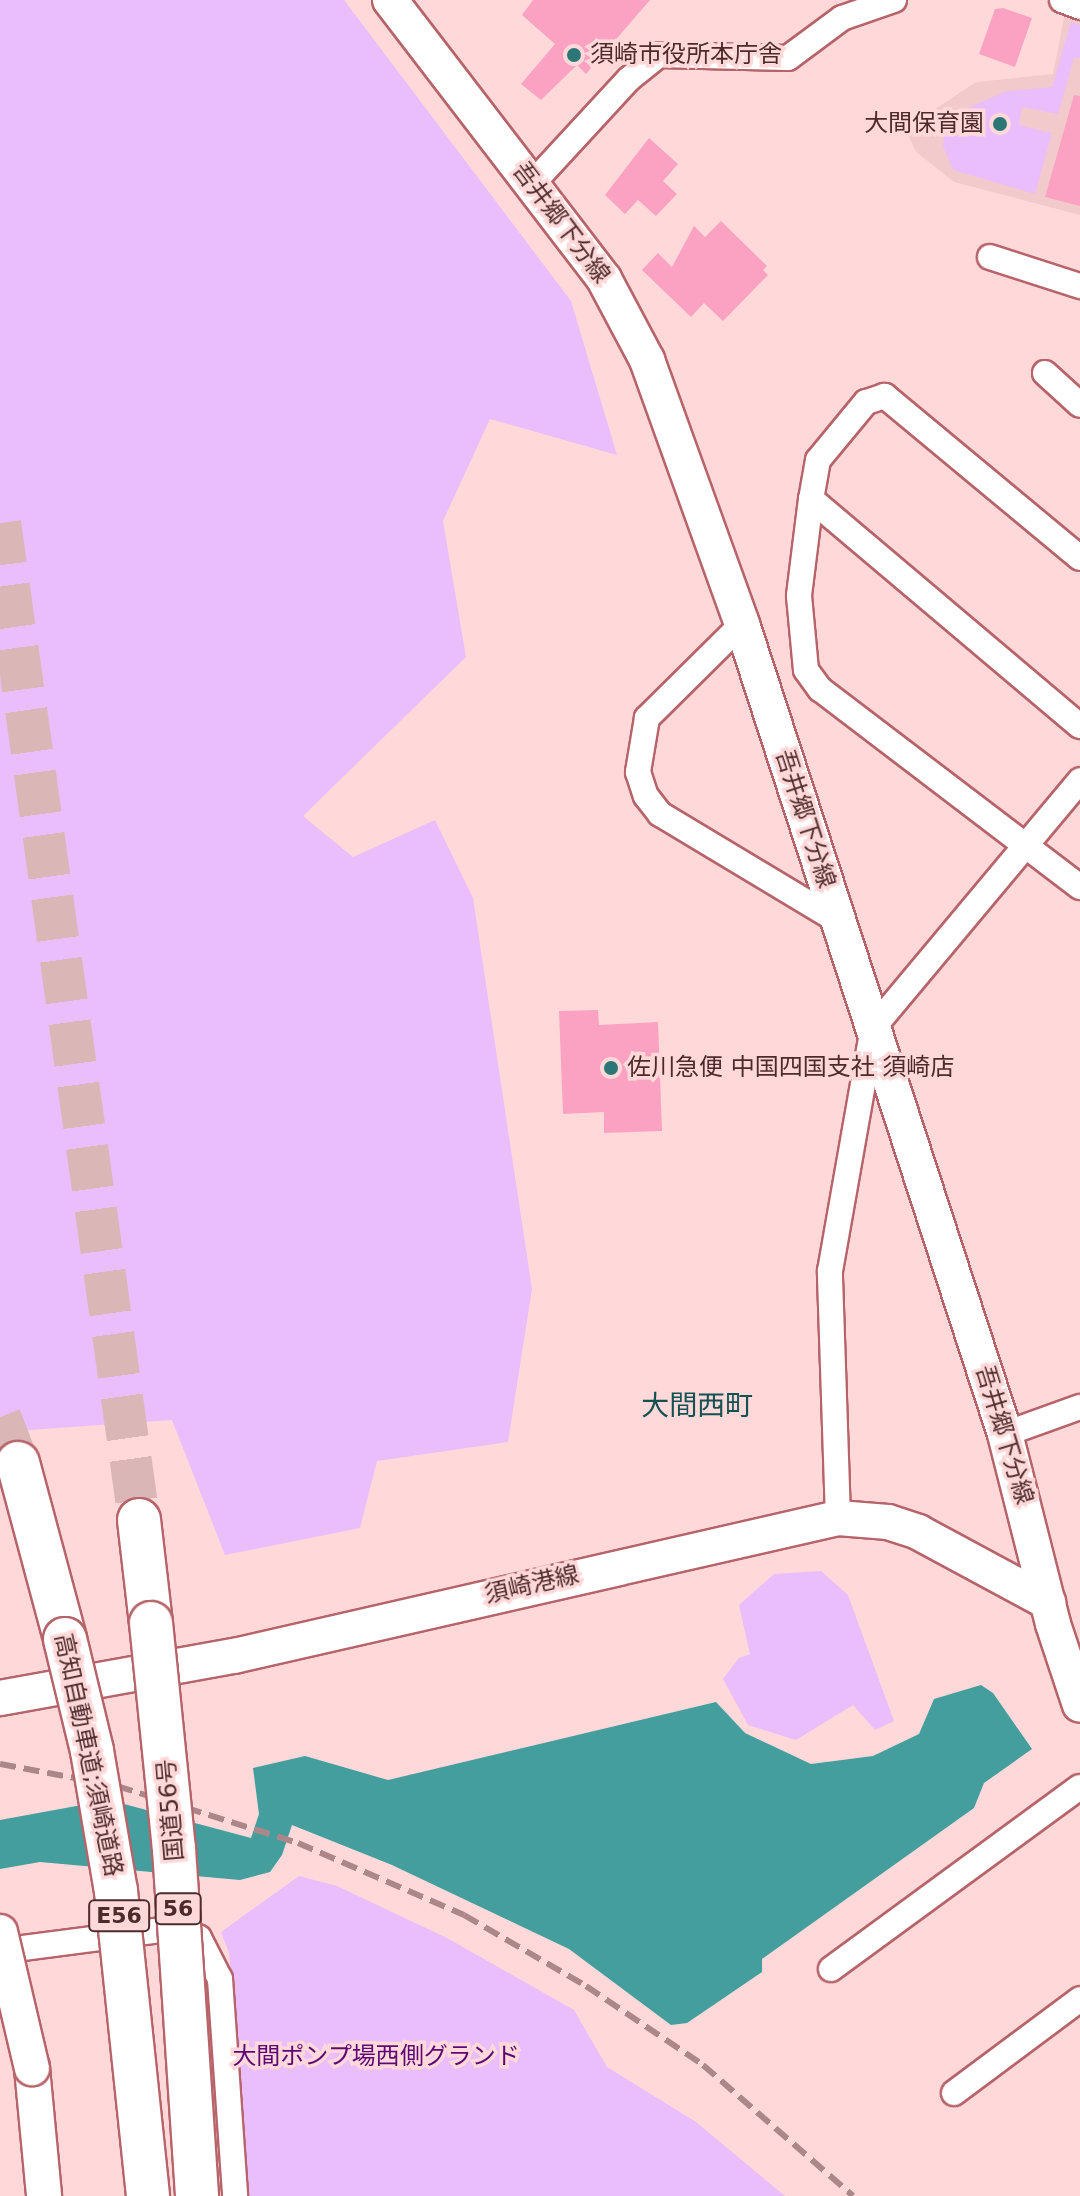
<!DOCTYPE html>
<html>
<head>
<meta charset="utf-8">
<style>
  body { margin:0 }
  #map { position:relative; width:1080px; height:2196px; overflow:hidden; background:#ffd9da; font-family:"DejaVu Sans","Noto Sans JP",sans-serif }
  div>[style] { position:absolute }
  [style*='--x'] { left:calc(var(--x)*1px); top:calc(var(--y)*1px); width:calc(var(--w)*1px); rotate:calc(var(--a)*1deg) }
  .built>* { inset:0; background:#f3cacb }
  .green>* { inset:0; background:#eabdfc }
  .water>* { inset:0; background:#459e9e }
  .building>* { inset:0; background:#fba2c3 }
  .highway-tunnel>* { height:42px; margin-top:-21px; transform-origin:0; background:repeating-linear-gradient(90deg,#dbb6b7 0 42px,transparent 0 63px) }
  .roads { filter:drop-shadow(2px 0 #b6646a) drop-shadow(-2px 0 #b6646a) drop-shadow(0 2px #b6646a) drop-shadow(0 -2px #b6646a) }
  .street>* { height:24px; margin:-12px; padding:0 12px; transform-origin:12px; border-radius:12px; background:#fff }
  .secondary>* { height:34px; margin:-17px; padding:0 17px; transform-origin:17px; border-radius:17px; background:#fff }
  .highway>* { height:42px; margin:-21px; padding:0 21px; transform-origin:21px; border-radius:21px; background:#fff }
  .rail>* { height:6px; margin-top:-3px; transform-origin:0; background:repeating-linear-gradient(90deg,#ac8789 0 16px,transparent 0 24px) }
  .bridges { filter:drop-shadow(2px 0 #b6646a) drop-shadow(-2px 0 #b6646a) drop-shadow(0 2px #b6646a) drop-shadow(0 -2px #b6646a) }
  .secondary-bridge>* { height:34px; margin:-17px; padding:0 17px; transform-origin:17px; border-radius:17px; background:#fff }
  .highway-bridge>* { height:42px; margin:-21px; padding:0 21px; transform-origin:21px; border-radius:21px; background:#fff }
  .dots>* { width:22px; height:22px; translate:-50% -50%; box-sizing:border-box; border:4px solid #ffd9da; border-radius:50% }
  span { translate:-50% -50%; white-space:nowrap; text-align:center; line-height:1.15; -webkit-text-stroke:7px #ffd9da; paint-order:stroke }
  .shield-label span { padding:2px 6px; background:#ffd9da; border:2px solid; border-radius:6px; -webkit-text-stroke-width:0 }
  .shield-label { font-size:22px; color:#4d2a2c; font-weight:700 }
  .poi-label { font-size:24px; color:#4d2a2c }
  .left { translate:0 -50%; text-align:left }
  .right { translate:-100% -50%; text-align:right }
  .street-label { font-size:24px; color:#4d2a2c }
  .park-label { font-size:24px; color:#5e0878 }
  .quarter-label { font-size:28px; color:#135051 }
</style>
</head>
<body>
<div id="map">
  <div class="built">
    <div style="clip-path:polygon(1065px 12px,1080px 18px,1080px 215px,954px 182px,916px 152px,909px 137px,932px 111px,976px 82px,1053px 74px)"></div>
  </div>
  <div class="green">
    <div style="clip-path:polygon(0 0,344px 0,571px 301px,617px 455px,490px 419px,443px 521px,466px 657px,303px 816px,353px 857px,435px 820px,473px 898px,532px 1289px,508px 1442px,377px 1461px,360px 1528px,225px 1555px,172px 1420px,0 1432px)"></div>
    <div style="clip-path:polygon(1071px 22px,1080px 25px,1080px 58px,1074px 58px,1058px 114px,1022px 107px,1019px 125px,1052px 133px,1035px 194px,953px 170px,943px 146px,945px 118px,1007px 91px,1052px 87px)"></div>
    <div style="clip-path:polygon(821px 1571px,848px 1595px,894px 1721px,875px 1730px,853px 1705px,796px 1740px,748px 1725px,723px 1679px,739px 1658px,750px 1654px,739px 1605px,774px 1574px)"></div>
    <div style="clip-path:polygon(299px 1876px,337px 1886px,447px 1938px,574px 2010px,607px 2067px,696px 2122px,785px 2196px,249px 2196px,229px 1953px,221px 1932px)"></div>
  </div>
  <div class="water">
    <div style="clip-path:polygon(981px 1685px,993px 1693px,1032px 1749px,984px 1783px,974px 1808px,762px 1959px,762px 1972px,687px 2023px,671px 2025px,569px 1949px,392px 1865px,292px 1825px,282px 1855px,270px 1872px,240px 1880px,40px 1862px,0 1869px,0 1820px,109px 1800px,251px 1838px,259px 1814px,253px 1768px,305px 1756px,388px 1780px,716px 1702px,745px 1733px,811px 1764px,873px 1756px,919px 1734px,934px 1699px)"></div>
  </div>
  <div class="building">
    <div style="clip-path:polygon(533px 0,650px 0,586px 74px,577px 65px,541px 100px,521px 84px,555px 44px,522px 15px)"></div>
    <div style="clip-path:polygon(1003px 8px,1032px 18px,1015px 67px,979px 54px,995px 9px)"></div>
    <div style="clip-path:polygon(1074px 95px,1080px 96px,1080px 206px,1045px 197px)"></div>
    <div style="clip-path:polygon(649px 138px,678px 164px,663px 181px,677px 194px,656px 216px,638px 200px,625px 214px,605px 195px)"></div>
    <div style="clip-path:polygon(721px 221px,767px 266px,763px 270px,768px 275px,723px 321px,704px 303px,691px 317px,642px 270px,658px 253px,672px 267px,694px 226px,705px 237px)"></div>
    <div style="clip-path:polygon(598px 1010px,599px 1025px,658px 1022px,662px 1131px,604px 1133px,604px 1112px,563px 1114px,559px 1011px)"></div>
  </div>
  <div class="highway-tunnel">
    <div style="--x:0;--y:523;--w:1007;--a:82.06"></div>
    <div style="--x:0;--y:1417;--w:49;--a:68.6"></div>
  </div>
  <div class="roads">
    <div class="street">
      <div style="--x:1062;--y:0;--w:19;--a:21"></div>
      <div style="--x:532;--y:184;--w:143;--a:-47.3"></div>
      <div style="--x:629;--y:79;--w:38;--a:-39"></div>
      <div style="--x:659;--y:55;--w:129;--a:1.3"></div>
      <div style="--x:788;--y:58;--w:67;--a:-36.5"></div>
      <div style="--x:842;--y:18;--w:55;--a:-19.1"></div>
      <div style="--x:990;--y:257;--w:95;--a:17.9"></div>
      <div style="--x:1045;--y:373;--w:47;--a:42.4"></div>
      <div style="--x:811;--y:499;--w:98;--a:97.1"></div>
      <div style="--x:799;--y:596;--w:74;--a:84.6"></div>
      <div style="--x:806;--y:670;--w:24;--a:54"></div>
      <div style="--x:820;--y:689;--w:327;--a:37.3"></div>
      <div style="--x:1080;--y:558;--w:254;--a:-140.3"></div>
      <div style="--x:885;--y:396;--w:20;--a:162"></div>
      <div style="--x:866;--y:402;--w:75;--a:129.6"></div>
      <div style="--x:818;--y:460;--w:40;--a:100"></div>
      <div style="--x:811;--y:499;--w:352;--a:40.2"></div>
      <div style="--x:742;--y:624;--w:134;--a:135.3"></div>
      <div style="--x:647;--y:718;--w:55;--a:99.5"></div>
      <div style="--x:638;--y:772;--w:25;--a:72"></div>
      <div style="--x:646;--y:796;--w:23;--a:52"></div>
      <div style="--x:660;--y:814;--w:208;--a:31"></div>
      <div style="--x:1005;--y:1434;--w:80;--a:-19.8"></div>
      <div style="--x:838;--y:1518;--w:247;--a:-91.9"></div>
      <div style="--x:830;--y:1271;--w:247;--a:-80"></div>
      <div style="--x:873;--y:1028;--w:323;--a:-50.1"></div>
      <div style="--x:0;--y:1951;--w:179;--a:-7.4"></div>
      <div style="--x:178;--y:1928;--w:23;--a:25"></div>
      <div style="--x:199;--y:1938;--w:46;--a:62.9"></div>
      <div style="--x:220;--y:1979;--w:218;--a:86"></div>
      <div style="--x:831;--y:1969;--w:308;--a:-36.2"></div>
      <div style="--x:954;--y:2093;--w:157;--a:-36.7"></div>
    </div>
    <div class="secondary">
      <div style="--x:390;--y:0;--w:352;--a:52.5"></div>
      <div style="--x:604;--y:279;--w:92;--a:62"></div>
      <div style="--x:647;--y:360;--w:281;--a:70.2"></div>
      <div style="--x:742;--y:624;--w:852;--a:72.01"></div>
      <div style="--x:1005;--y:1434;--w:196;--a:75.8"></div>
      <div style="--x:1053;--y:1624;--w:85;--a:71.6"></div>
      <div style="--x:0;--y:1698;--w:238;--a:-10.2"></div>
      <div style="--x:234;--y:1656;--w:620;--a:-12.87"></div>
      <div style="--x:838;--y:1518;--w:50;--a:4.6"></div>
      <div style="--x:888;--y:1522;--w:32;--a:18"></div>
      <div style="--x:918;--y:1532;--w:148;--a:28.3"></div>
      <div style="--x:32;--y:2068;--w:129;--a:84.6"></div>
    </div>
    <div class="highway">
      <div style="--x:18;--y:1463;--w:182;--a:75"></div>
      <div style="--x:139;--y:1520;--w:104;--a:83.4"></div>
    </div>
  </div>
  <div class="rail">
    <div style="--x:0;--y:1764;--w:119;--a:10.6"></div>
    <div style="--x:117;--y:1786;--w:190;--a:17.5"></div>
    <div style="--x:298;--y:1843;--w:181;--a:23.4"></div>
    <div style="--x:464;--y:1915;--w:141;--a:30.2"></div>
    <div style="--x:586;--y:1986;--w:141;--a:34"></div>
    <div style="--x:703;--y:2065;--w:199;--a:41.1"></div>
  </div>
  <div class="bridges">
    <div class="secondary-bridge">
      <div style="--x:0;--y:1932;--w:140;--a:76.8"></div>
    </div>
    <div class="highway-bridge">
      <div style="--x:151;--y:1623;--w:227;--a:84.2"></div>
      <div style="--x:174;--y:1849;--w:348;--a:86.2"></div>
      <div style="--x:65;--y:1639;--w:115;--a:76.4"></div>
      <div style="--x:92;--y:1751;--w:142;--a:80.3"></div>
      <div style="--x:116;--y:1891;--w:307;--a:84"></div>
    </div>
  </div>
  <div class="dots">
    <div style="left:574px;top:55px;background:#2c7677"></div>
    <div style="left:1000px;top:124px;background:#2c7677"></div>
    <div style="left:611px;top:1068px;background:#2c7677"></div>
  </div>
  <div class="shield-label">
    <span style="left:178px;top:1909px">56</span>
    <span style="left:119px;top:1916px">E56</span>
  </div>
  <div class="poi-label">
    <span class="left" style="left:590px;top:55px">須崎市役所本庁舎</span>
    <span class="right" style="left:984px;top:124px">大間保育園</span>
    <span class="left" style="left:627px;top:1068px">佐川急便 中国四国支社 須崎店</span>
  </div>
  <div class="street-label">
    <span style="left:561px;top:223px;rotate:53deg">吾井郷下分線</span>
    <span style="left:805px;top:819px;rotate:72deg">吾井郷下分線</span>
    <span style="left:1004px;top:1435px;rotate:73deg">吾井郷下分線</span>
    <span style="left:532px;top:1585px;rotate:-13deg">須崎港線</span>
    <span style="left:88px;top:1755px;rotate:78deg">高知自動車道;須崎道路</span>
    <span style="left:171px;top:1810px;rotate:-95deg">国道56号</span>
  </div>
  <div class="park-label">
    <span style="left:376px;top:2057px">大間ポンプ場西側グランド</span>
  </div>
  <div class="quarter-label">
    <span style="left:697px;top:1406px">大間西町</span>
  </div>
</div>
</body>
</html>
